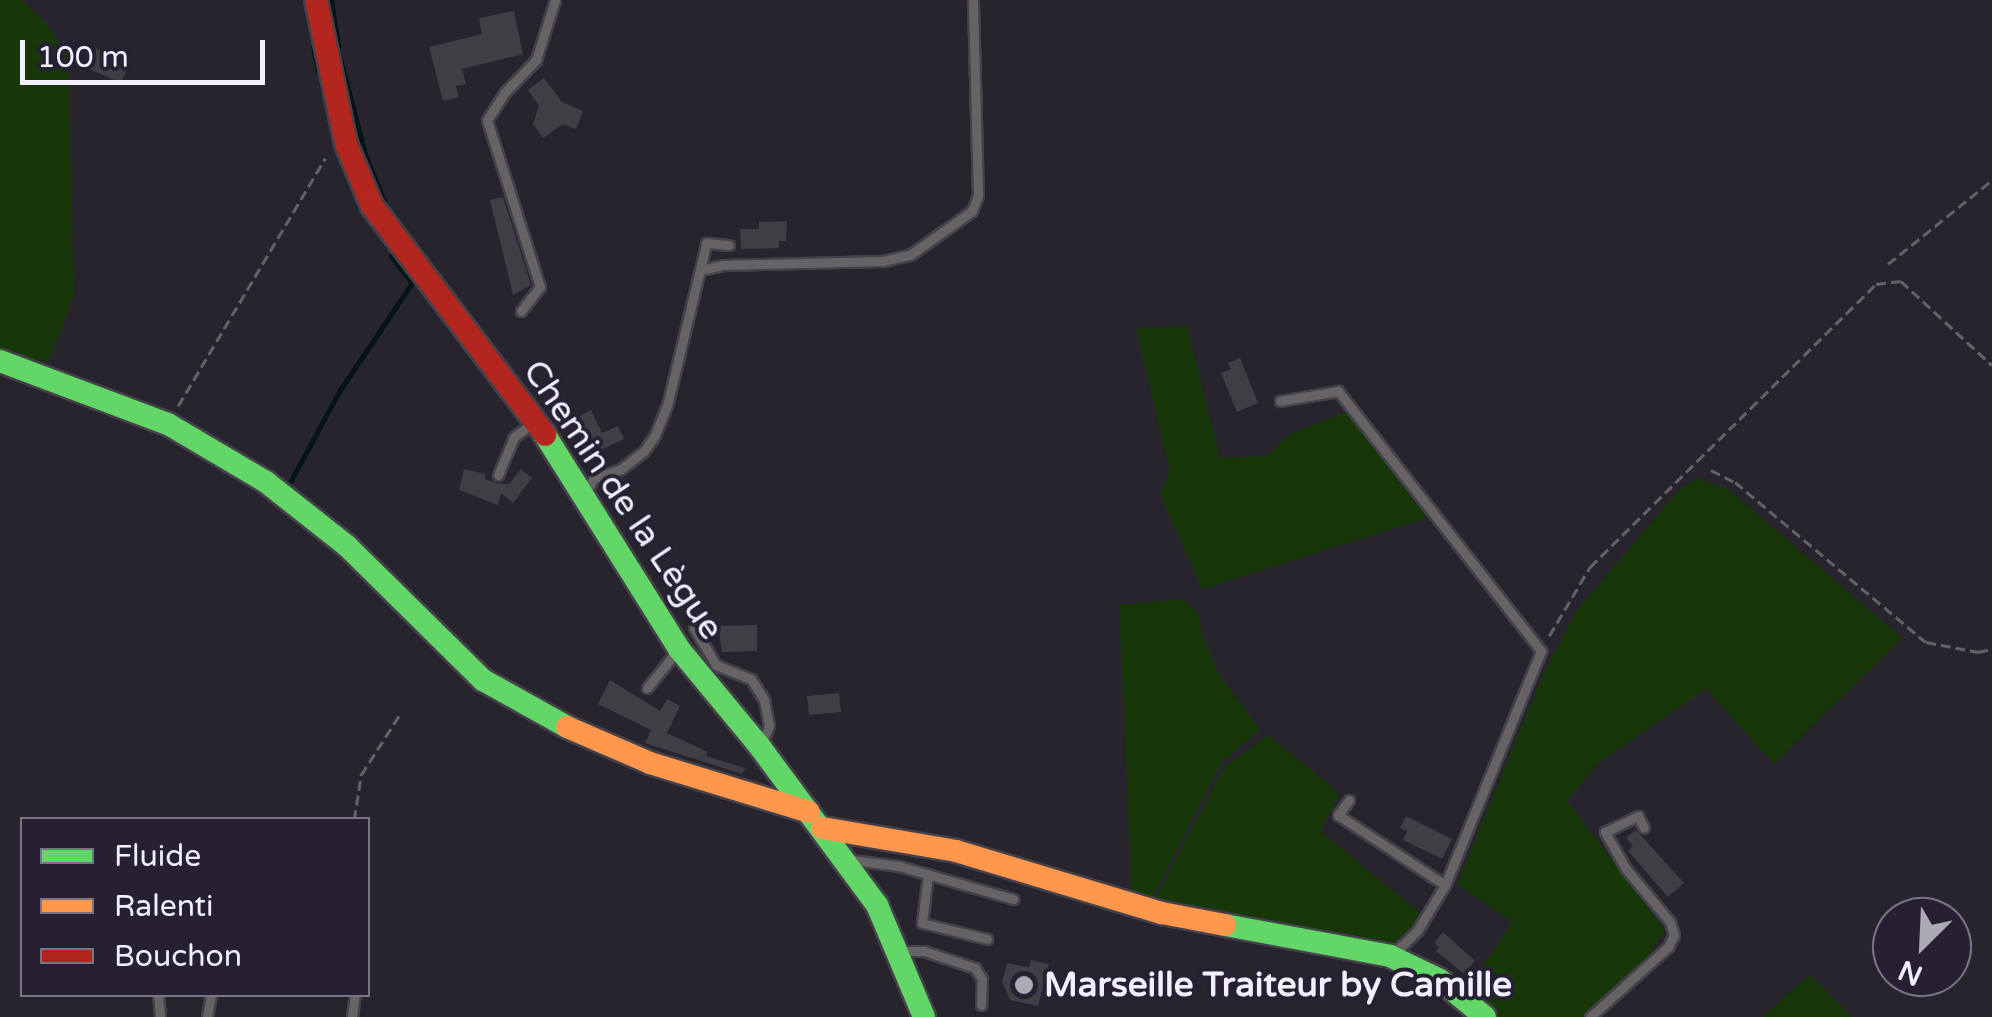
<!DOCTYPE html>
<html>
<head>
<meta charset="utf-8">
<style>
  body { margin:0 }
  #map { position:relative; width:1992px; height:1017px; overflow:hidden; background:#28242e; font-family:"Varela Round",sans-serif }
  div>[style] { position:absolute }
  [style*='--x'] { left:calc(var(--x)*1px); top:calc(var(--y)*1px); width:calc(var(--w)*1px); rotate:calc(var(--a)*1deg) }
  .green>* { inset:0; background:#173709 }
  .stream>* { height:5px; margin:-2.5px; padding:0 2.5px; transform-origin:2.5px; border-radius:2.5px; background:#061415 }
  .building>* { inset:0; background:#403d45 }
  .path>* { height:2.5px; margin-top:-1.25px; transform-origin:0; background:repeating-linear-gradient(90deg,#646064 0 10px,transparent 0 15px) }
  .roads { filter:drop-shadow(2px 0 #44414a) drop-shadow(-2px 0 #44414a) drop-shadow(0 2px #44414a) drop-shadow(0 -2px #44414a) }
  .lane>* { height:9px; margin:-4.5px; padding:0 4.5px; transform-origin:4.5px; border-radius:4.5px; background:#676364 }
  .fast>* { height:22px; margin:-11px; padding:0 11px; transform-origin:11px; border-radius:11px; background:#63d668 }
  .slow>* { height:22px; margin:-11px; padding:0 11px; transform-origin:11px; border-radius:11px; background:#ff974d }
  .jam>* { height:22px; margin:-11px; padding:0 11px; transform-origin:11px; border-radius:11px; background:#b3261e }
  .dots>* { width:28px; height:28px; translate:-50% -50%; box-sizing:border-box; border:5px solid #272032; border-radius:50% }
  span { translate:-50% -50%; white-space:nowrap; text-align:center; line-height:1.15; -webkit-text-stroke:8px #272032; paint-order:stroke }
  .street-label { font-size:35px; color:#f3effc }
  .poi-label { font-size:35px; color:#f3effc; font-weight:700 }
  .left { translate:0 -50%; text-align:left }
  .legend { position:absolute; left:20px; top:817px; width:350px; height:180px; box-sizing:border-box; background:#272032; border:2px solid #797383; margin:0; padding:12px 18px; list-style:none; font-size:30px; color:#f3effc }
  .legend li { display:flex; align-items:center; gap:20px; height:50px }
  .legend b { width:50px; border:2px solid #797383 }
  .north { position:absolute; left:1872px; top:897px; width:100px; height:100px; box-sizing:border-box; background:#272032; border:2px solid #797383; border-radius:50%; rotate:204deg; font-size:28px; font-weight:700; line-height:40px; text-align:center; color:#f3effc }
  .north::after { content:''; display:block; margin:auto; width:35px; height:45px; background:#aca8b4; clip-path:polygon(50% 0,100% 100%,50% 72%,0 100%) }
  .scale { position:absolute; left:20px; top:40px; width:245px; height:45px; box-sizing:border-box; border:5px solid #f3effc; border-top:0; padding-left:12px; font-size:30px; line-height:35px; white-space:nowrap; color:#f3effc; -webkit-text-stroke:8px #272032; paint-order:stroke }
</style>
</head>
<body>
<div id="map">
  <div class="green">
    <div style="clip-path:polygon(0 0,21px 0,45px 22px,68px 56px,74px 296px,49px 361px,14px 360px,0 354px)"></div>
    <div style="clip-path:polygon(1187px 326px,1220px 458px,1267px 456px,1290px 434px,1346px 412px,1427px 518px,1202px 589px,1160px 494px,1170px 472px,1136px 328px)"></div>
    <div style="clip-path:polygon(1698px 478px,1729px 490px,1902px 638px,1774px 764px,1706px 689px,1596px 765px,1567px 801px,1665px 930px,1647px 958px,1583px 1017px,1497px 1017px,1467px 991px,1512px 922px,1457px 884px,1543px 675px,1577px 610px,1679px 490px)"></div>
    <div style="clip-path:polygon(1183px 599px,1200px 616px,1201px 632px,1219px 675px,1260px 730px,1221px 763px,1150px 903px,1132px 895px,1119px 605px)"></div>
    <div style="clip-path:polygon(1268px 735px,1340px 794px,1320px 831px,1420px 913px,1414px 928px,1385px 950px,1153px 904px,1224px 767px)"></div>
    <div style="clip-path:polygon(1810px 975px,1852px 1017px,1762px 1017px)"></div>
  </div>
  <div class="stream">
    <div style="--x:331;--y:0;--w:47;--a:81.3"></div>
    <div style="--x:313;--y:47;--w:24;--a:78"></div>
    <div style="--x:341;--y:62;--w:95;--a:75.4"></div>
    <div style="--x:365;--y:154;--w:59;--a:68.2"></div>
    <div style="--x:288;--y:486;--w:109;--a:-61.6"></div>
    <div style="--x:340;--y:390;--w:129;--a:-56.1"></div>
    <div style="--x:412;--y:283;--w:34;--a:-128"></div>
  </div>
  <div class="building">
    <div style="clip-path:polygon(514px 11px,523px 54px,462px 69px,466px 84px,456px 86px,459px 97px,443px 101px,429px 47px,482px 34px,479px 18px)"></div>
    <div style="clip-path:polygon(96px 49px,130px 63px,121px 83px,87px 68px)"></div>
    <div style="clip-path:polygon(544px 78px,562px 102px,583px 111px,576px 129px,563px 124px,543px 138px,533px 124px,539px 106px,528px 90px)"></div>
    <div style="clip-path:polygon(503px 197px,531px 285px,513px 295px,490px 200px)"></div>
    <div style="clip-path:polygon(787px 221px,786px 241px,779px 241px,779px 248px,741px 249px,740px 229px,759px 229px,759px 222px)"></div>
    <div style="clip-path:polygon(1240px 358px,1258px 403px,1237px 412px,1221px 373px,1231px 369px,1228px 363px)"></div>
    <div style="clip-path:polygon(591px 410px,602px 433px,618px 426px,624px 439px,593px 454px,575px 418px)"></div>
    <div style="clip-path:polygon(464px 469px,486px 474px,485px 479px,496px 483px,509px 484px,521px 469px,532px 478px,513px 503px,501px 493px,498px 505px,459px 490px)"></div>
    <div style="clip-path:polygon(757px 625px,757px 651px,722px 652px,718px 626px)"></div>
    <div style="clip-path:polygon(610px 680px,660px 711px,667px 699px,680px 706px,667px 733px,708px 752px,706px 756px,745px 768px,742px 774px,645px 743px,651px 730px,598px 704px)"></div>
    <div style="clip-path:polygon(839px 693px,841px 712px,809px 715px,807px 696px)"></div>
    <div style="clip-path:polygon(1406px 816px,1452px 839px,1442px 859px,1403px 840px,1407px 831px,1400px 828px)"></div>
    <div style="clip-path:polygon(1636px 830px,1684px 883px,1668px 897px,1628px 851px,1633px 846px,1626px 838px)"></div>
    <div style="clip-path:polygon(1443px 932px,1475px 961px,1464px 974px,1436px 951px,1439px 947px,1434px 943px)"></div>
    <div style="clip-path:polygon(1031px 960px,1049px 964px,1038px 1006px,1010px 1000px,1002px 982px,1007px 963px,1029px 967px)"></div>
  </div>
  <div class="path">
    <div style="--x:1888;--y:264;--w:134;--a:-38.9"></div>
    <div style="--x:178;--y:406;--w:288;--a:-59.3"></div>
    <div style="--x:1711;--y:470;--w:27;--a:27"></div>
    <div style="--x:1735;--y:482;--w:249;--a:40"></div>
    <div style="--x:1926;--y:642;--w:53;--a:10.9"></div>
    <div style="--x:1978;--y:652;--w:14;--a:-12"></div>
    <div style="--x:1549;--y:636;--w:80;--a:-59.3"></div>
    <div style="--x:1590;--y:567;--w:402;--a:-44.7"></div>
    <div style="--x:1876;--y:284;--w:25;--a:-7"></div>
    <div style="--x:1901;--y:281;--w:124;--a:42.7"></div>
    <div style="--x:354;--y:820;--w:46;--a:-81.2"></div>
    <div style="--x:361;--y:775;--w:72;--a:-57.4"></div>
  </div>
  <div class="roads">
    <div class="lane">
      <div style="--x:700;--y:270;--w:28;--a:-77"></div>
      <div style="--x:706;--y:243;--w:23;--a:5"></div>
      <div style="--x:521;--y:311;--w:31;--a:-52"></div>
      <div style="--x:540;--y:287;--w:175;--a:-107.6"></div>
      <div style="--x:487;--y:120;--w:33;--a:-57"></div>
      <div style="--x:505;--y:92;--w:45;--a:-45.9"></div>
      <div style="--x:536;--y:60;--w:63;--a:-72.4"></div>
      <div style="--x:1280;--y:401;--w:59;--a:-9.8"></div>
      <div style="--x:1338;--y:391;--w:330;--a:52"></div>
      <div style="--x:1541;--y:651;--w:253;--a:112.3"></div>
      <div style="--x:498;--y:475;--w:41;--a:-67.2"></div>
      <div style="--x:514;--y:437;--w:26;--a:-37"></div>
      <div style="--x:586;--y:491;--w:15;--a:-58"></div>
      <div style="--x:594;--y:478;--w:28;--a:-18"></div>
      <div style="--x:621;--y:469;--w:29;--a:-38"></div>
      <div style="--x:644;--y:451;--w:19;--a:-55"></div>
      <div style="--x:655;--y:435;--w:31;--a:-68"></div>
      <div style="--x:667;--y:406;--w:140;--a:-76.4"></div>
      <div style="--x:700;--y:270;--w:24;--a:-12"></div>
      <div style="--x:723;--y:265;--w:160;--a:-1.4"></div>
      <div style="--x:883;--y:261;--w:28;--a:-13"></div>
      <div style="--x:910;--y:255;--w:76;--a:-35.4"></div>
      <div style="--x:972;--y:211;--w:17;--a:-69"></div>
      <div style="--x:978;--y:195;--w:195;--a:-91.5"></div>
      <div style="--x:694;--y:628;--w:43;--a:59.3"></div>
      <div style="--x:716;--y:665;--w:38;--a:22"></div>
      <div style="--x:751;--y:679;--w:25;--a:58"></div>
      <div style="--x:764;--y:700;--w:26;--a:79"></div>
      <div style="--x:769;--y:726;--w:20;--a:114"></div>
      <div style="--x:647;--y:688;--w:48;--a:-51"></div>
      <div style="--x:1349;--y:800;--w:19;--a:126"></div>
      <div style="--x:1338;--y:815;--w:128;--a:33.2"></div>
      <div style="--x:1445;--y:885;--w:54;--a:121.3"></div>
      <div style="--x:1417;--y:931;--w:32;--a:136"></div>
      <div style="--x:852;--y:860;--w:47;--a:7.3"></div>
      <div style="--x:899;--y:866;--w:119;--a:16.1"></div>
      <div style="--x:928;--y:874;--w:49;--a:97"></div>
      <div style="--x:922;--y:923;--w:67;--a:13.8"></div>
      <div style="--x:899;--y:951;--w:25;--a:0"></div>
      <div style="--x:924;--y:951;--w:54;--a:18.4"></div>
      <div style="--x:975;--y:968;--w:13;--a:58"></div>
      <div style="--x:982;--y:979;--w:26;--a:92"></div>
      <div style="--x:158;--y:994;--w:23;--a:85"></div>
      <div style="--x:207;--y:1017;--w:23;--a:-80"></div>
      <div style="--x:352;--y:1017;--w:23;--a:-83"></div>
      <div style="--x:1590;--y:1017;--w:105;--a:-41.9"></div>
      <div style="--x:1668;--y:947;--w:13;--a:-63"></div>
      <div style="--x:1674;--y:935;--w:14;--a:-107"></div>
      <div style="--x:1670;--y:922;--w:69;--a:-129.7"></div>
      <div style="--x:1626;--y:869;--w:43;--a:-119.6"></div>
      <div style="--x:1605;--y:832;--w:37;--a:-26"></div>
      <div style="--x:1638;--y:816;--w:13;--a:63"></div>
    </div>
    <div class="fast">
      <div style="--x:0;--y:361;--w:179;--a:20.6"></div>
      <div style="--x:168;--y:424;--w:114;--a:30.6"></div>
      <div style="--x:266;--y:482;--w:103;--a:38.3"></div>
      <div style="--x:347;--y:546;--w:191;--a:44.6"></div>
      <div style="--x:483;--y:680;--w:96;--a:29.2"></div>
      <div style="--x:545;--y:435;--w:252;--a:57.9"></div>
      <div style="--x:679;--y:649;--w:127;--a:50.4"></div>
      <div style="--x:760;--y:747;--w:197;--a:53.5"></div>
      <div style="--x:877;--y:905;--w:121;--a:67.2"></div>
      <div style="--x:1225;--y:925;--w:168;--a:10.6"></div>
      <div style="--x:1390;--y:956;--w:55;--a:25.6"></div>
      <div style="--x:1440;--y:980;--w:58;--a:39.4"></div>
    </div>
    <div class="slow">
      <div style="--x:567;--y:727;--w:90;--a:23.4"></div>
      <div style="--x:650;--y:763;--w:166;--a:17.1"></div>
      <div style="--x:822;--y:828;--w:136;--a:9.7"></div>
      <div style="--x:956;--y:851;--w:215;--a:16.8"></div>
      <div style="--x:1162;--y:913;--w:64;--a:10.8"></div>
    </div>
    <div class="jam">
      <div style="--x:316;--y:0;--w:147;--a:78.2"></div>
      <div style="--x:346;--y:144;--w:67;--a:67.2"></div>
      <div style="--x:372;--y:206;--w:287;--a:52.9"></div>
    </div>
  </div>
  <div class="dots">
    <div style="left:1024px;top:985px;background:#aca8b4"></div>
  </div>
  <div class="street-label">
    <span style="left:623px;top:500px;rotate:56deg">Chemin de la Lègue</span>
  </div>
  <div class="poi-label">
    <span class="left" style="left:1044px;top:985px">Marseille Traiteur by Camille</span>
  </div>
  <ul class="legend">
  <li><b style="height:12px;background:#63d668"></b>Fluide</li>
  <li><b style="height:12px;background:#ff974d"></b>Ralenti</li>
  <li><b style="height:12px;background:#b3261e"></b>Bouchon</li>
  </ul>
  <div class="north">N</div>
  <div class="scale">100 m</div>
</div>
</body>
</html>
